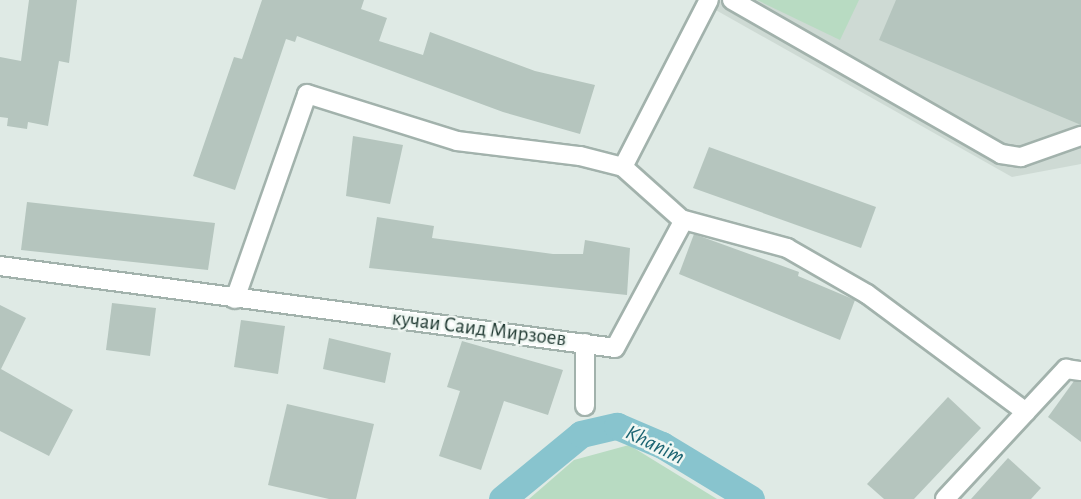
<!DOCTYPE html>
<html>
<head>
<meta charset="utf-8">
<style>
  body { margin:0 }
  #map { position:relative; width:1081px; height:499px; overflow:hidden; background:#dfeae5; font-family:"Alegreya Sans",sans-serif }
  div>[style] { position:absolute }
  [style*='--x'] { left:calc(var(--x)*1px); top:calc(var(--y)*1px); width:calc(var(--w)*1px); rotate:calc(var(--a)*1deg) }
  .built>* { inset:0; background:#cedad4 }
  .green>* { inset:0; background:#b8dbc2 }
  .canal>* { height:27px; margin:-13.5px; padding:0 13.5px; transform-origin:13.5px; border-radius:13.5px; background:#88c4ce }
  .building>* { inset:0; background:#b5c5be }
  .roads { filter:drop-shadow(2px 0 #a2b2ac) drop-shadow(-2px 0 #a2b2ac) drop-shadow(0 2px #a2b2ac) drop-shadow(0 -2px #a2b2ac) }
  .street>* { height:18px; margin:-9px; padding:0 9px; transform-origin:9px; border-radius:9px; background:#fff }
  span { translate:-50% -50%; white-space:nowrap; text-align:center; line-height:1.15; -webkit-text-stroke:5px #f0f7f3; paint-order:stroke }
  .street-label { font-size:21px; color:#213a33 }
  .water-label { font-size:22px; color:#1d6573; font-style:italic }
</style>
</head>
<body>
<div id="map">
  <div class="built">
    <div style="clip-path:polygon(698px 0,1081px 0,1081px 164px,1012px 177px)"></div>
  </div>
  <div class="green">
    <div style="clip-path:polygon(757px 0,859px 0,840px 40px)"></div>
    <div style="clip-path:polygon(629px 445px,717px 499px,529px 499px,574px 460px)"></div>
  </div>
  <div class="canal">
    <div style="--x:502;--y:499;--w:102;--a:-39.4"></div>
    <div style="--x:581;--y:434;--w:37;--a:-13"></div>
    <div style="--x:617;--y:426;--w:49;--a:22.9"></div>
    <div style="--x:662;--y:445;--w:104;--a:31.2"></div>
  </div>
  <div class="building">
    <div style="clip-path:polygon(29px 0,77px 0,69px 63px,59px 61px,48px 126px,28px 122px,27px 129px,7px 126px,8px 118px,0 117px,0 57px,21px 61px)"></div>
    <div style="clip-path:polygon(262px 0,364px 0,361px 9px,387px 18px,379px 41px,423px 55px,430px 32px,535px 71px,595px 85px,580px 134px,503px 112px,297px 36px,295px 42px,286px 39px,235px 190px,193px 176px,234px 57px,242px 59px)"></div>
    <div style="clip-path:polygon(896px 0,1081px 0,1081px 125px,879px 40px)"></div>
    <div style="clip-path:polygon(353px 136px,403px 145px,390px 204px,346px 196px)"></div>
    <div style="clip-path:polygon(709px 147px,876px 207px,861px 248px,693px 188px)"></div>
    <div style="clip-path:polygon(27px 202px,215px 223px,208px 270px,21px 250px)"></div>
    <div style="clip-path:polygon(377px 217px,434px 226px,432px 238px,553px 254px,583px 254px,585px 240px,630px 248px,627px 295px,369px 268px)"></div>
    <div style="clip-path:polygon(694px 234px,799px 272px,798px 276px,855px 300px,840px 340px,679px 274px)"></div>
    <div style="clip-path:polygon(112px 303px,156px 308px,150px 356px,106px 350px)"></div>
    <div style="clip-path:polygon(0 305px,26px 318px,1px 369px,73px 410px,49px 456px,0 431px)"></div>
    <div style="clip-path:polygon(241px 320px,285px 326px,278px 374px,234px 367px)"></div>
    <div style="clip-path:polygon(329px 338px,391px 353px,385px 383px,323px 369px)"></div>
    <div style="clip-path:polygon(462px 341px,563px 370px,548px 415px,504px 401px,481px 470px,439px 456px,460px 391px,447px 387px)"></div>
    <div style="clip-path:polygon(1074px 381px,1081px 382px,1081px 442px,1048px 417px)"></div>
    <div style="clip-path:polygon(948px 397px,981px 428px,914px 499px,884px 499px,867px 484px)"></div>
    <div style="clip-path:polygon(287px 404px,374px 424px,356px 499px,329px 499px,268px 485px)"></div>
    <div style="clip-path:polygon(1008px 458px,1041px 488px,1031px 499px,971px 499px)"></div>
  </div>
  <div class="roads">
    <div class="street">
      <div style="--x:732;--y:0;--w:310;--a:29.8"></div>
      <div style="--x:1001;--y:154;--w:20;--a:9"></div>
      <div style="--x:1021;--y:157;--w:64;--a:-19.3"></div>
      <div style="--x:623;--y:167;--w:188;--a:-62.8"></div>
      <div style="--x:0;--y:266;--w:620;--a:7.59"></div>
      <div style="--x:615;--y:348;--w:145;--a:-61.7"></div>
      <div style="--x:684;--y:220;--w:107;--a:15.2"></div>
      <div style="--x:787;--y:248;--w:92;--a:29.9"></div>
      <div style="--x:867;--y:294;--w:198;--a:36.6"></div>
      <div style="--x:235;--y:299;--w:217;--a:-70.6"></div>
      <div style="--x:307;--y:94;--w:157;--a:17.4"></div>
      <div style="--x:457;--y:141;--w:124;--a:7"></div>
      <div style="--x:580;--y:156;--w:44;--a:14.3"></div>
      <div style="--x:623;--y:167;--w:76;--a:41.8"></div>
      <div style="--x:585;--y:406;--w:63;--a:-90"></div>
      <div style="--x:945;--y:499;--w:178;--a:-47.1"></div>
      <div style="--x:1066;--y:369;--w:15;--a:8"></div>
    </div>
  </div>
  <div class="street-label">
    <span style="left:479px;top:329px;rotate:7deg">кучаи Саид Мирзоев</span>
  </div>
  <div class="water-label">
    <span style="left:655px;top:445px;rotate:26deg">Khanim</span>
  </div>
</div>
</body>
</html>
